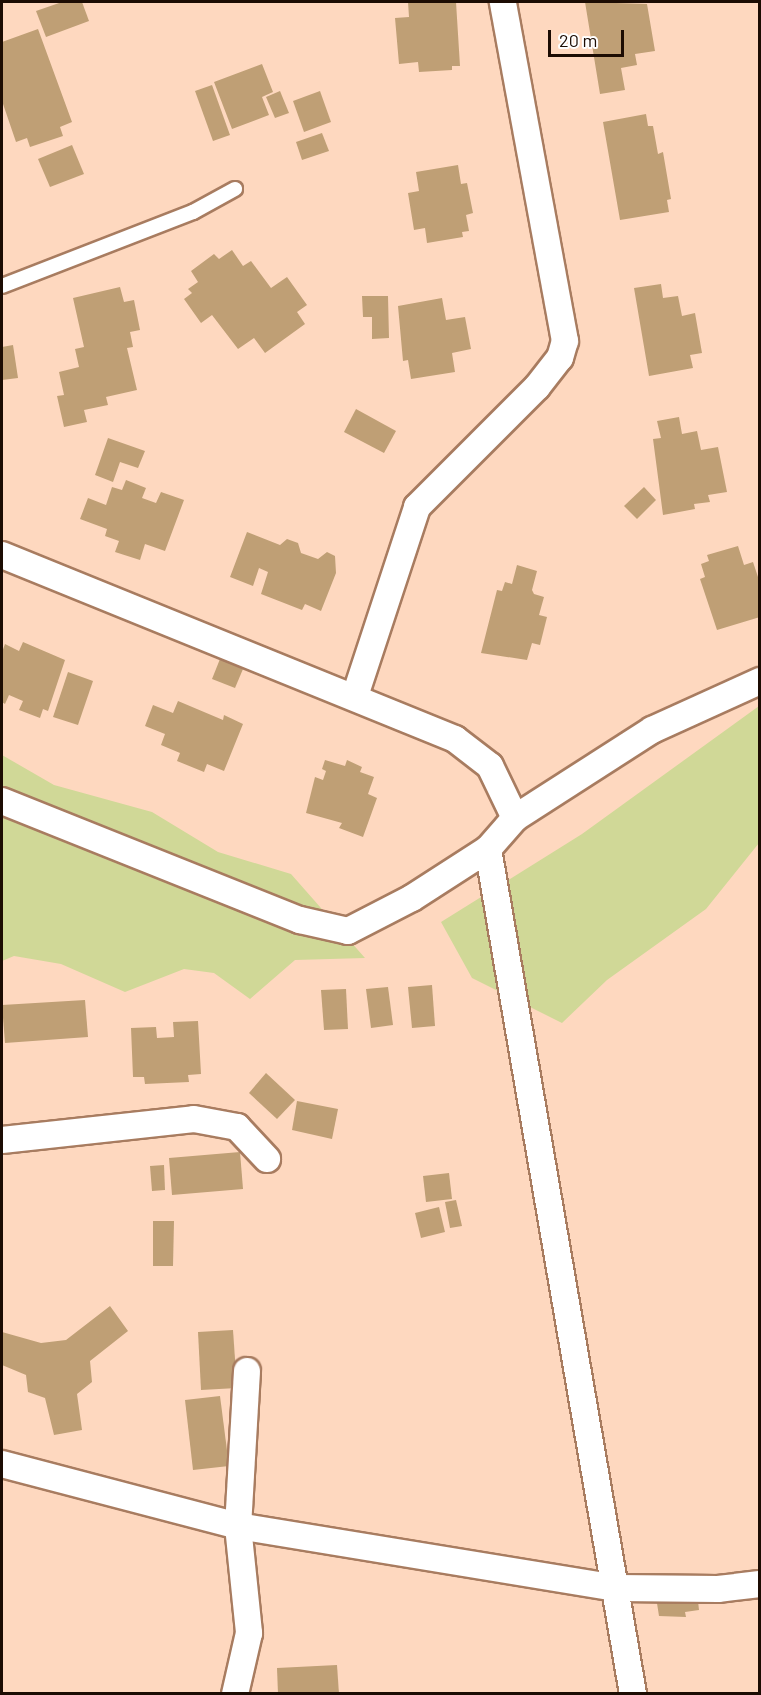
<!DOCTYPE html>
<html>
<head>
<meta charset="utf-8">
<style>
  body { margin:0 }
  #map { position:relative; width:761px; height:1695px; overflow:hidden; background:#fed8bf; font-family:Barlow,sans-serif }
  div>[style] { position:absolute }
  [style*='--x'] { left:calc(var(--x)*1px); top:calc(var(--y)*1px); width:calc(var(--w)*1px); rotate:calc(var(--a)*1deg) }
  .green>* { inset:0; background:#d0d897 }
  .building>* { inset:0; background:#bf9f75 }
  .roads { filter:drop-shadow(2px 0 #a87c60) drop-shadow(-2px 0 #a87c60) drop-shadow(0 2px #a87c60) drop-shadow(0 -2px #a87c60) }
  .lane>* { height:14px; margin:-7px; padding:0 7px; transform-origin:7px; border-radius:7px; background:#fff }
  .street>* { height:26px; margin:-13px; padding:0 13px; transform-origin:13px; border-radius:13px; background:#fff }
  span { translate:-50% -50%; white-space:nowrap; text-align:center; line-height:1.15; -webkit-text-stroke:5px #fff; paint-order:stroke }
  .frame { position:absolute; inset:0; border:3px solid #1c0c03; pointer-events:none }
  .scale { position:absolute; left:548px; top:30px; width:76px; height:27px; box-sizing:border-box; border:3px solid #1c0c03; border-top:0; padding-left:8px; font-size:18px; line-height:21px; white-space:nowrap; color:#1c0c03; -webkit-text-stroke:4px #fff; paint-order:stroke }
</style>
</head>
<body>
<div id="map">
  <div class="green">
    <div style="clip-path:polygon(759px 706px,759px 843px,706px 909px,607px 980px,562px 1023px,472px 978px,441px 922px,582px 834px)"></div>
    <div style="clip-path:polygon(2px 755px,54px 785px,152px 812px,218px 852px,291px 874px,365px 958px,295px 960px,250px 999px,214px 973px,184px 969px,125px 992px,61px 964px,14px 956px,2px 961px)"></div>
  </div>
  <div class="building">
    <div style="clip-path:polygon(62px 2px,82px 2px,89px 21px,46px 37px,36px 11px)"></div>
    <div style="clip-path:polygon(408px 2px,456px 2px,460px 66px,452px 66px,452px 70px,419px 72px,418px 62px,399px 64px,395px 18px,409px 17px)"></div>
    <div style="clip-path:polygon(585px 2px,647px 4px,655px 51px,635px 54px,637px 65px,621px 68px,625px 90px,600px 94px)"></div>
    <div style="clip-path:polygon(38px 29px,72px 122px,60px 127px,63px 136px,30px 147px,27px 138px,16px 142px,2px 101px,2px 42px)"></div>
    <div style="clip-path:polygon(262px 64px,273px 92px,262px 97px,269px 115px,232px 129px,214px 82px)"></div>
    <div style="clip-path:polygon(212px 85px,230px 135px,213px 141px,195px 91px)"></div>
    <div style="clip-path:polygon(280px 91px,289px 113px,275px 118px,266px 97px)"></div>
    <div style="clip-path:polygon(320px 91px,331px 122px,304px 132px,293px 101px)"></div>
    <div style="clip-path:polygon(646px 114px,648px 126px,653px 126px,658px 154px,663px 152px,671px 199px,667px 200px,669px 212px,620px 220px,603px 122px)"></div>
    <div style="clip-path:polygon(322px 133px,329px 151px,302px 160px,296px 142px)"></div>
    <div style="clip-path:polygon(72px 145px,84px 174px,50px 187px,38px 159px)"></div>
    <div style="clip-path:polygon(458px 165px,461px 184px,467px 183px,473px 213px,466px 215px,469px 231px,462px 232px,463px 237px,427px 243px,425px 228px,414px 230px,408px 193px,419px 191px,416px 172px)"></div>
    <div style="clip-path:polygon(232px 250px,243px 266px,251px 261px,271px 288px,287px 277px,307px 305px,297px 312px,305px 324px,265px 353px,254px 338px,238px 349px,212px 315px,201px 323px,184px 299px,192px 293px,188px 289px,198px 282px,191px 271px,214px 254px,219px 259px)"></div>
    <div style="clip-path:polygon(661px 284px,663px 298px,678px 296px,682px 316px,695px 313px,702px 353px,690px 355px,693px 368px,649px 376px,634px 288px)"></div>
    <div style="clip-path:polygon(120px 287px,124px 302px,134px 300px,140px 330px,130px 332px,133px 347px,127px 348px,137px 390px,106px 397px,108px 405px,84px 410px,87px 422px,64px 427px,57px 396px,64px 395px,59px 372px,79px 367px,75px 349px,84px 347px,73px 298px)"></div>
    <div style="clip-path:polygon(362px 296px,388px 296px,389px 338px,372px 339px,372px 317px,363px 317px)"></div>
    <div style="clip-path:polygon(442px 298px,446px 320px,465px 317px,471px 349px,452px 353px,455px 372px,411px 379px,408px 360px,403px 361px,398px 306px)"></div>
    <div style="clip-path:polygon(13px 345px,18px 378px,2px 380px,2px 347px)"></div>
    <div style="clip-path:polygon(356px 409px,396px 431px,384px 453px,344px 432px)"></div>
    <div style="clip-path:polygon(679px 417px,682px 434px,697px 431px,701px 450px,718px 447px,727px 492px,708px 495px,710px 502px,694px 504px,695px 509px,663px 515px,653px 439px,661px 438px,657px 421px)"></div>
    <div style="clip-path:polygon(108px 438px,145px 451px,138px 468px,120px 462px,113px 482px,95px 475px)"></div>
    <div style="clip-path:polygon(126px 480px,146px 488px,142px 498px,156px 503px,161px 492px,184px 500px,165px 551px,145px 544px,140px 560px,115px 552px,119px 541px,105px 536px,107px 529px,80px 519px,88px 498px,106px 505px,112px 487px,122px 490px)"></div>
    <div style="clip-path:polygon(644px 487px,656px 500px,637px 519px,624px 506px)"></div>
    <div style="clip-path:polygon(247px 532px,280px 545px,287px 539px,298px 543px,301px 553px,318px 559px,327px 552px,335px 556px,336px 573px,321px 611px,305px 604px,302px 610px,261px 594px,268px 572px,259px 568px,253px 586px,230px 577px)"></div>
    <div style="clip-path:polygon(738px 546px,744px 565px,753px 562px,760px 583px,760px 617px,717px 630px,700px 579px,705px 577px,701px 564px,709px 561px,707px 555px)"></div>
    <div style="clip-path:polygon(517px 565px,537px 571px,532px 590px,534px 594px,544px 597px,539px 615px,547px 617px,540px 645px,532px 643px,527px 660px,481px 653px,497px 590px,502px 591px,505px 582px,512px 584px)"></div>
    <div style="clip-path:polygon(23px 642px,65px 660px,48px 711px,43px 709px,40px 718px,19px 710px,23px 701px,9px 695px,5px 704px,2px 702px,2px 652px,5px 644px,19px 651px)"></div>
    <div style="clip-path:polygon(220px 659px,243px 669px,235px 688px,212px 679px)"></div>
    <div style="clip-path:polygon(68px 672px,93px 681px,78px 725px,53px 717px)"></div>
    <div style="clip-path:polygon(178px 701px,223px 720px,224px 715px,243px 724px,224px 771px,207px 764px,204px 772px,177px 761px,180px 753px,161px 745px,165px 734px,145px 726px,153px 705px,173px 713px)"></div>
    <div style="clip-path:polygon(325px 760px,345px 766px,347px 760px,362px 767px,360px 772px,374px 777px,368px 794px,377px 798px,363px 837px,339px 828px,342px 823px,306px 813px,315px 777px,323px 780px,326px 771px,322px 769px)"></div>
    <div style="clip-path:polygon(432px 985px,435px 1026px,412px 1028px,408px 987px)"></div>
    <div style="clip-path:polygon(388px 987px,393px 1025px,371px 1028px,366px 989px)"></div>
    <div style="clip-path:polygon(346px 989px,348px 1029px,324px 1030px,321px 990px)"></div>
    <div style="clip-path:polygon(85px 1000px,88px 1037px,5px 1043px,2px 1005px)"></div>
    <div style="clip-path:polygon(198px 1021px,201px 1074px,188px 1075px,189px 1082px,145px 1084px,144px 1077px,133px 1077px,131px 1028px,156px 1027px,157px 1038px,174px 1037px,173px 1022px)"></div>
    <div style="clip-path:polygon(266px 1073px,295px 1100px,277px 1119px,249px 1093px)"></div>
    <div style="clip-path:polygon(297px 1101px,338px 1109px,332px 1139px,292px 1130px)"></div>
    <div style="clip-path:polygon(240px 1152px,243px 1189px,172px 1195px,169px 1158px)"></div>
    <div style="clip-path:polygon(164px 1165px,165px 1190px,152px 1191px,150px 1166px)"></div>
    <div style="clip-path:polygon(449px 1173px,452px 1199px,426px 1202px,423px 1176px)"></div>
    <div style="clip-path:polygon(456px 1200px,462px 1226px,450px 1228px,445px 1202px)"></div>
    <div style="clip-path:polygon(439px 1207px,445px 1232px,421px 1238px,415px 1213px)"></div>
    <div style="clip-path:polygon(153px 1221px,174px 1221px,173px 1266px,153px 1266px)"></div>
    <div style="clip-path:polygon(110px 1306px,128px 1331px,90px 1361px,92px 1382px,77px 1394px,82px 1430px,54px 1435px,45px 1398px,28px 1392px,26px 1375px,2px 1365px,2px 1332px,41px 1343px,66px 1340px)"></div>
    <div style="clip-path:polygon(233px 1330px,237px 1388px,201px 1390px,198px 1332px)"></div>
    <div style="clip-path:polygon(220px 1396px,229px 1466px,193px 1470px,185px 1400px)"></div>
    <div style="clip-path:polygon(697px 1592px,699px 1610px,685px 1612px,686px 1617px,659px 1616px,656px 1597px)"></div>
    <div style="clip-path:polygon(337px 1665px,339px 1694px,278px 1694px,277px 1668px)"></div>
  </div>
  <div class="roads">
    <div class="lane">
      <div style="--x:2;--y:286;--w:205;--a:-21.2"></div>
      <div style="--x:193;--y:212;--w:48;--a:-28.7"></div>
    </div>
    <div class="street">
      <div style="--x:2;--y:555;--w:489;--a:22.1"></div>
      <div style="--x:455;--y:739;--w:44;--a:37.6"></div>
      <div style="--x:490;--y:766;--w:58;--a:64.3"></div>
      <div style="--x:355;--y:696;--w:199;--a:-71.8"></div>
      <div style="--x:417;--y:507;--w:170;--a:-45"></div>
      <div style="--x:537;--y:387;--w:37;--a:-52"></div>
      <div style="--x:560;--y:358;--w:18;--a:-74"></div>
      <div style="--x:565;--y:341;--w:345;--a:-100.4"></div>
      <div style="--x:2;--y:801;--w:321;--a:21.8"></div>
      <div style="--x:300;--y:920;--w:49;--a:12.9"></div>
      <div style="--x:348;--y:931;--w:72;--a:-27.3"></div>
      <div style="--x:412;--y:898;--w:90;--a:-32.8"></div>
      <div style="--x:488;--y:849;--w:41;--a:-48.9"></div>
      <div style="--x:515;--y:818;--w:163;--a:-32.7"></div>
      <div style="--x:652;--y:730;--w:119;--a:-24.4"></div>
      <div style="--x:488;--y:849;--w:857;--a:80.26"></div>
      <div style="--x:2;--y:1140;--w:193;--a:-6.2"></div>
      <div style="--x:194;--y:1119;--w:44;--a:10.5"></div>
      <div style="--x:237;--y:1127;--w:44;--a:46.8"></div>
      <div style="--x:247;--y:1371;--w:155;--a:93.3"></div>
      <div style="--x:238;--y:1526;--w:384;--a:9.3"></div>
      <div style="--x:617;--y:1588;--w:101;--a:0.6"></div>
      <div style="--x:718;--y:1589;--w:42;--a:-6.8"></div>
      <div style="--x:2;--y:1464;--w:244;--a:14.7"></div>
      <div style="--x:238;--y:1526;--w:108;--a:84.1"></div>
      <div style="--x:249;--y:1633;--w:63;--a:102.9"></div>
    </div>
  </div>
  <div class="frame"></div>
  <div class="scale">20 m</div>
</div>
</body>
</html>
